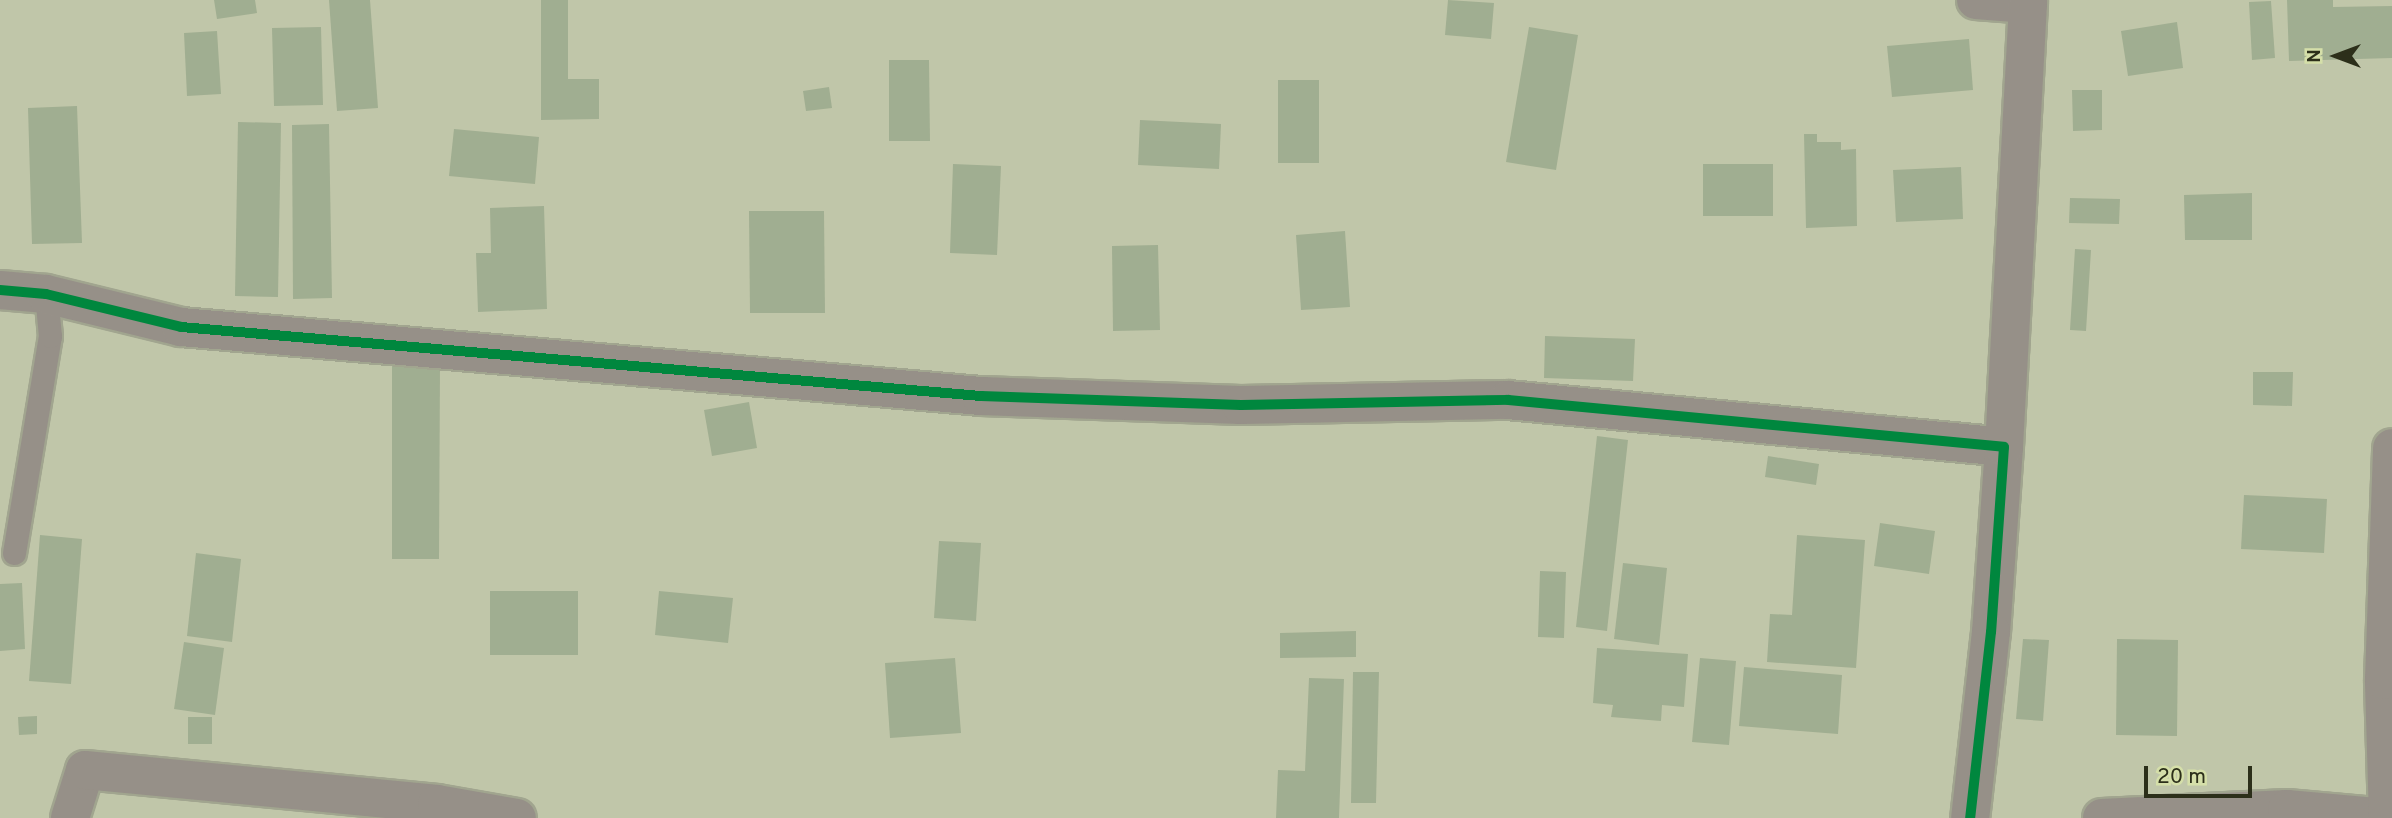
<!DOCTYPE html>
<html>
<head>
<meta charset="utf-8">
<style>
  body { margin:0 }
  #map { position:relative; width:2392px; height:818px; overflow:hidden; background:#c0c6a9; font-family:Overpass,sans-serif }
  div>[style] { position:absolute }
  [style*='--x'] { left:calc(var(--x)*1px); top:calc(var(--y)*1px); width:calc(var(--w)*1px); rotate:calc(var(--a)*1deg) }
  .building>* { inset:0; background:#a0ae91 }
  .roads { filter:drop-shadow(2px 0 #a1a58f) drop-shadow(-2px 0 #a1a58f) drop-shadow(0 2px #a1a58f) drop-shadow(0 -2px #a1a58f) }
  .service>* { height:23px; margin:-11.5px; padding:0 11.5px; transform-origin:11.5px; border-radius:11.5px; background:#969088 }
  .minor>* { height:38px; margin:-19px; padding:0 19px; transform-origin:19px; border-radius:19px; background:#969088 }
  .cycleway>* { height:10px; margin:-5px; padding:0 5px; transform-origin:5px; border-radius:5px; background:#00873e }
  span { translate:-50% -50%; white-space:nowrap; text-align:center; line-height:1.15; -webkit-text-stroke:7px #d5dfa9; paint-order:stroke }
  .north { position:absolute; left:2301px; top:21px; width:70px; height:70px; -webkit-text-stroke:5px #d5dfa9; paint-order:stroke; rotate:270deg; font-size:19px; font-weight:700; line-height:28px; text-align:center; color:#2c2f1a }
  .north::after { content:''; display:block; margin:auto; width:24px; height:32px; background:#2c2f1a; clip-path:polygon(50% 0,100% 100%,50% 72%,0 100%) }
  .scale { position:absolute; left:2144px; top:766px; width:108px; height:32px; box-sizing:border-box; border:4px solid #2c2f1a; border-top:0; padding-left:9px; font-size:21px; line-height:24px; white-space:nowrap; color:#2c2f1a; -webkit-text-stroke:5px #d5dfa9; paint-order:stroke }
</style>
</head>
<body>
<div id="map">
  <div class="building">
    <div style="clip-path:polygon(214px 0,255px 0,257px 13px,217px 19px)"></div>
    <div style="clip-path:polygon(329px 0,370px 0,378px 108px,337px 111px)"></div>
    <div style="clip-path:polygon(541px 0,568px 0,568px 79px,599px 79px,599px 119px,541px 120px)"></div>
    <div style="clip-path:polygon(1448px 0,1494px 3px,1491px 39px,1445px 35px)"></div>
    <div style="clip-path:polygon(2287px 0,2333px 0,2333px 7px,2392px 6px,2392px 58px,2289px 61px)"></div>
    <div style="clip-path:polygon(2271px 1px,2275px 58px,2252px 60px,2249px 2px)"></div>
    <div style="clip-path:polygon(2177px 22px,2183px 68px,2128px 76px,2121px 31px)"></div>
    <div style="clip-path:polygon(321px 27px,323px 105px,274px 106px,272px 28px)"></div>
    <div style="clip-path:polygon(1529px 27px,1578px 35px,1556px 170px,1506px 162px)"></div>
    <div style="clip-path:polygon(217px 31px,221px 94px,187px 96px,184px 33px)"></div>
    <div style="clip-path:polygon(1969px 39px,1973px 90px,1892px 97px,1887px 46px)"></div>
    <div style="clip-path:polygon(889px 60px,929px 60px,930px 141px,889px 141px)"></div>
    <div style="clip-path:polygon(1278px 80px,1319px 80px,1319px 163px,1278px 163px)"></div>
    <div style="clip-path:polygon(829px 87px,832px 108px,806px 111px,803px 91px)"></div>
    <div style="clip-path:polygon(2072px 90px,2102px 90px,2102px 130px,2073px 131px)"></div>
    <div style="clip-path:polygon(77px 106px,82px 243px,32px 244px,28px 108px)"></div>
    <div style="clip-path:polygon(1140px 120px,1221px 124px,1219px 169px,1138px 165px)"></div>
    <div style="clip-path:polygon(238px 122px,281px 123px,278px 297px,235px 296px)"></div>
    <div style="clip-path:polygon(329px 124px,332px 298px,293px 299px,292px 125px)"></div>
    <div style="clip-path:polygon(454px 129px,539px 137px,535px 184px,449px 176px)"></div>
    <div style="clip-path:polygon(1804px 134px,1817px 134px,1817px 142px,1841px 142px,1841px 150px,1856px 149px,1857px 226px,1806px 228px)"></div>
    <div style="clip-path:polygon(953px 164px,1001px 166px,997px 255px,950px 253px)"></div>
    <div style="clip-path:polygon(1703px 164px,1773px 164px,1773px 216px,1703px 216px)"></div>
    <div style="clip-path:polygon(1961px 167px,1963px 219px,1896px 222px,1893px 170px)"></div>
    <div style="clip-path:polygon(2252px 193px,2252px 240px,2185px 240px,2184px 195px)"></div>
    <div style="clip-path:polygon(2070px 198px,2120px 199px,2119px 224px,2069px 223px)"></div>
    <div style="clip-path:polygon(544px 206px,547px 309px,478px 312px,476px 253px,491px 253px,490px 208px)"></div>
    <div style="clip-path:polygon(749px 211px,824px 211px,825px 313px,750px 313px)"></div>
    <div style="clip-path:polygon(1345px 231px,1350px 307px,1301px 310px,1296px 235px)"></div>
    <div style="clip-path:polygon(1158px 245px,1160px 330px,1113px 331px,1112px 246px)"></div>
    <div style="clip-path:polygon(2075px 249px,2091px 250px,2086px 331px,2070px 330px)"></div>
    <div style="clip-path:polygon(1545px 336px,1635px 339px,1633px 381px,1544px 378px)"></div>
    <div style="clip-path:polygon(392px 366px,440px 366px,439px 559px,392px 559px)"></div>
    <div style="clip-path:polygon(2253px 372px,2293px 372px,2292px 406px,2253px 405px)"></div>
    <div style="clip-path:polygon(749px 402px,757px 448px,712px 456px,704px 410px)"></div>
    <div style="clip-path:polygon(1597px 436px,1628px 440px,1607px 631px,1576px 627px)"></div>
    <div style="clip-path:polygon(1768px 456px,1819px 464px,1816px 485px,1765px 477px)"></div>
    <div style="clip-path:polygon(2244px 495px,2327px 499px,2324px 553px,2241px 549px)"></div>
    <div style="clip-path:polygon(1880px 523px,1935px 531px,1929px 574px,1874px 566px)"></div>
    <div style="clip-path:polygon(40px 535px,82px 539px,71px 684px,29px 681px)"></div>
    <div style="clip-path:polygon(1797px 535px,1865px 540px,1856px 668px,1767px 662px,1770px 614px,1792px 615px)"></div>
    <div style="clip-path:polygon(939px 541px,981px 543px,976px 621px,934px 618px)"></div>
    <div style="clip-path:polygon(196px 553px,241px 559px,232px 642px,187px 636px)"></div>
    <div style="clip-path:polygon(1623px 563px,1667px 568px,1659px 645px,1614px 639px)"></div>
    <div style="clip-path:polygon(1540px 571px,1566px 572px,1564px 638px,1538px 637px)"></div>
    <div style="clip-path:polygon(22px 583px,25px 649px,0 651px,0 584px)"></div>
    <div style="clip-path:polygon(490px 591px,578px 591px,578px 655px,490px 655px)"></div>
    <div style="clip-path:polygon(659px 591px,733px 598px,728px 643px,655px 635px)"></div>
    <div style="clip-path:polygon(1356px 631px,1356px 657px,1280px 658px,1280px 633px)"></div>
    <div style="clip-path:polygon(2023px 639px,2049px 640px,2043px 721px,2016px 719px)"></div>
    <div style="clip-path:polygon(2117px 639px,2178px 640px,2177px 736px,2116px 735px)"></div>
    <div style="clip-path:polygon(184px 642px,224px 648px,215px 715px,174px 709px)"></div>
    <div style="clip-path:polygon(1597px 648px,1688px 654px,1684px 707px,1662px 705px,1661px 721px,1611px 717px,1613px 705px,1593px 703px)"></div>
    <div style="clip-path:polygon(955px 658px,961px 733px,890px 738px,885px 663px)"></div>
    <div style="clip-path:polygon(1700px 658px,1736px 661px,1729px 745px,1692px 742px)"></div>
    <div style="clip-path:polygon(1744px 667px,1842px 675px,1838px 734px,1739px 726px)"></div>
    <div style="clip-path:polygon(1353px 672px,1379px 672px,1376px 803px,1351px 803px)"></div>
    <div style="clip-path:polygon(1309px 678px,1344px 679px,1339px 818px,1276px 818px,1278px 770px,1305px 771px)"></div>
    <div style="clip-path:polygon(37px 716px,37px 734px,19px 735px,18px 717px)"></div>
    <div style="clip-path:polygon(188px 717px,212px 717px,212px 744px,188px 744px)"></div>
  </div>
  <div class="roads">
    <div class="service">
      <div style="--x:14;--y:553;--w:220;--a:-80.6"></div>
      <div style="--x:50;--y:336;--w:42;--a:-95.4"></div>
    </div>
    <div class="minor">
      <div style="--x:1976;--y:0;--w:52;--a:4.4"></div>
      <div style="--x:2028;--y:4;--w:4;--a:-90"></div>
      <div style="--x:0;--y:290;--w:46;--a:5"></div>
      <div style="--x:46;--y:294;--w:139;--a:13.7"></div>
      <div style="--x:181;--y:327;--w:803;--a:4.93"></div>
      <div style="--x:981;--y:396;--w:260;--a:2"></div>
      <div style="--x:1241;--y:405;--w:267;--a:-1.1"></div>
      <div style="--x:1508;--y:400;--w:498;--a:5.4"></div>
      <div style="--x:2004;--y:447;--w:185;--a:94"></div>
      <div style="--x:1991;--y:632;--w:187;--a:96.4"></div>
      <div style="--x:2004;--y:447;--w:444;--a:-86.9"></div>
      <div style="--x:70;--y:818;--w:50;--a:-72.6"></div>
      <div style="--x:85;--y:770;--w:354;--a:5.5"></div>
      <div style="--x:437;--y:804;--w:81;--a:9.9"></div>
      <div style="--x:2102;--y:818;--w:185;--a:-2.8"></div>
      <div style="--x:2287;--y:809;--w:100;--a:5.1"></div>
      <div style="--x:2388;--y:818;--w:138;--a:-91.7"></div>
      <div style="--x:2384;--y:680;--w:232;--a:-88"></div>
    </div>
  </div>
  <div class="cycleway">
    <div style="--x:0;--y:290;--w:46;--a:5"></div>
    <div style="--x:46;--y:294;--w:139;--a:13.7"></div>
    <div style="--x:181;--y:327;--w:803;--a:4.93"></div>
    <div style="--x:981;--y:396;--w:260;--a:2"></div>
    <div style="--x:1241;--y:405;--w:267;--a:-1.1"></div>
    <div style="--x:1508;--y:400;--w:498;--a:5.4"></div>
    <div style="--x:2004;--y:447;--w:185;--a:94"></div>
    <div style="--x:1991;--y:632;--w:187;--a:96.4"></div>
  </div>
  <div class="north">N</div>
  <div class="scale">20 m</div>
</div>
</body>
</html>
